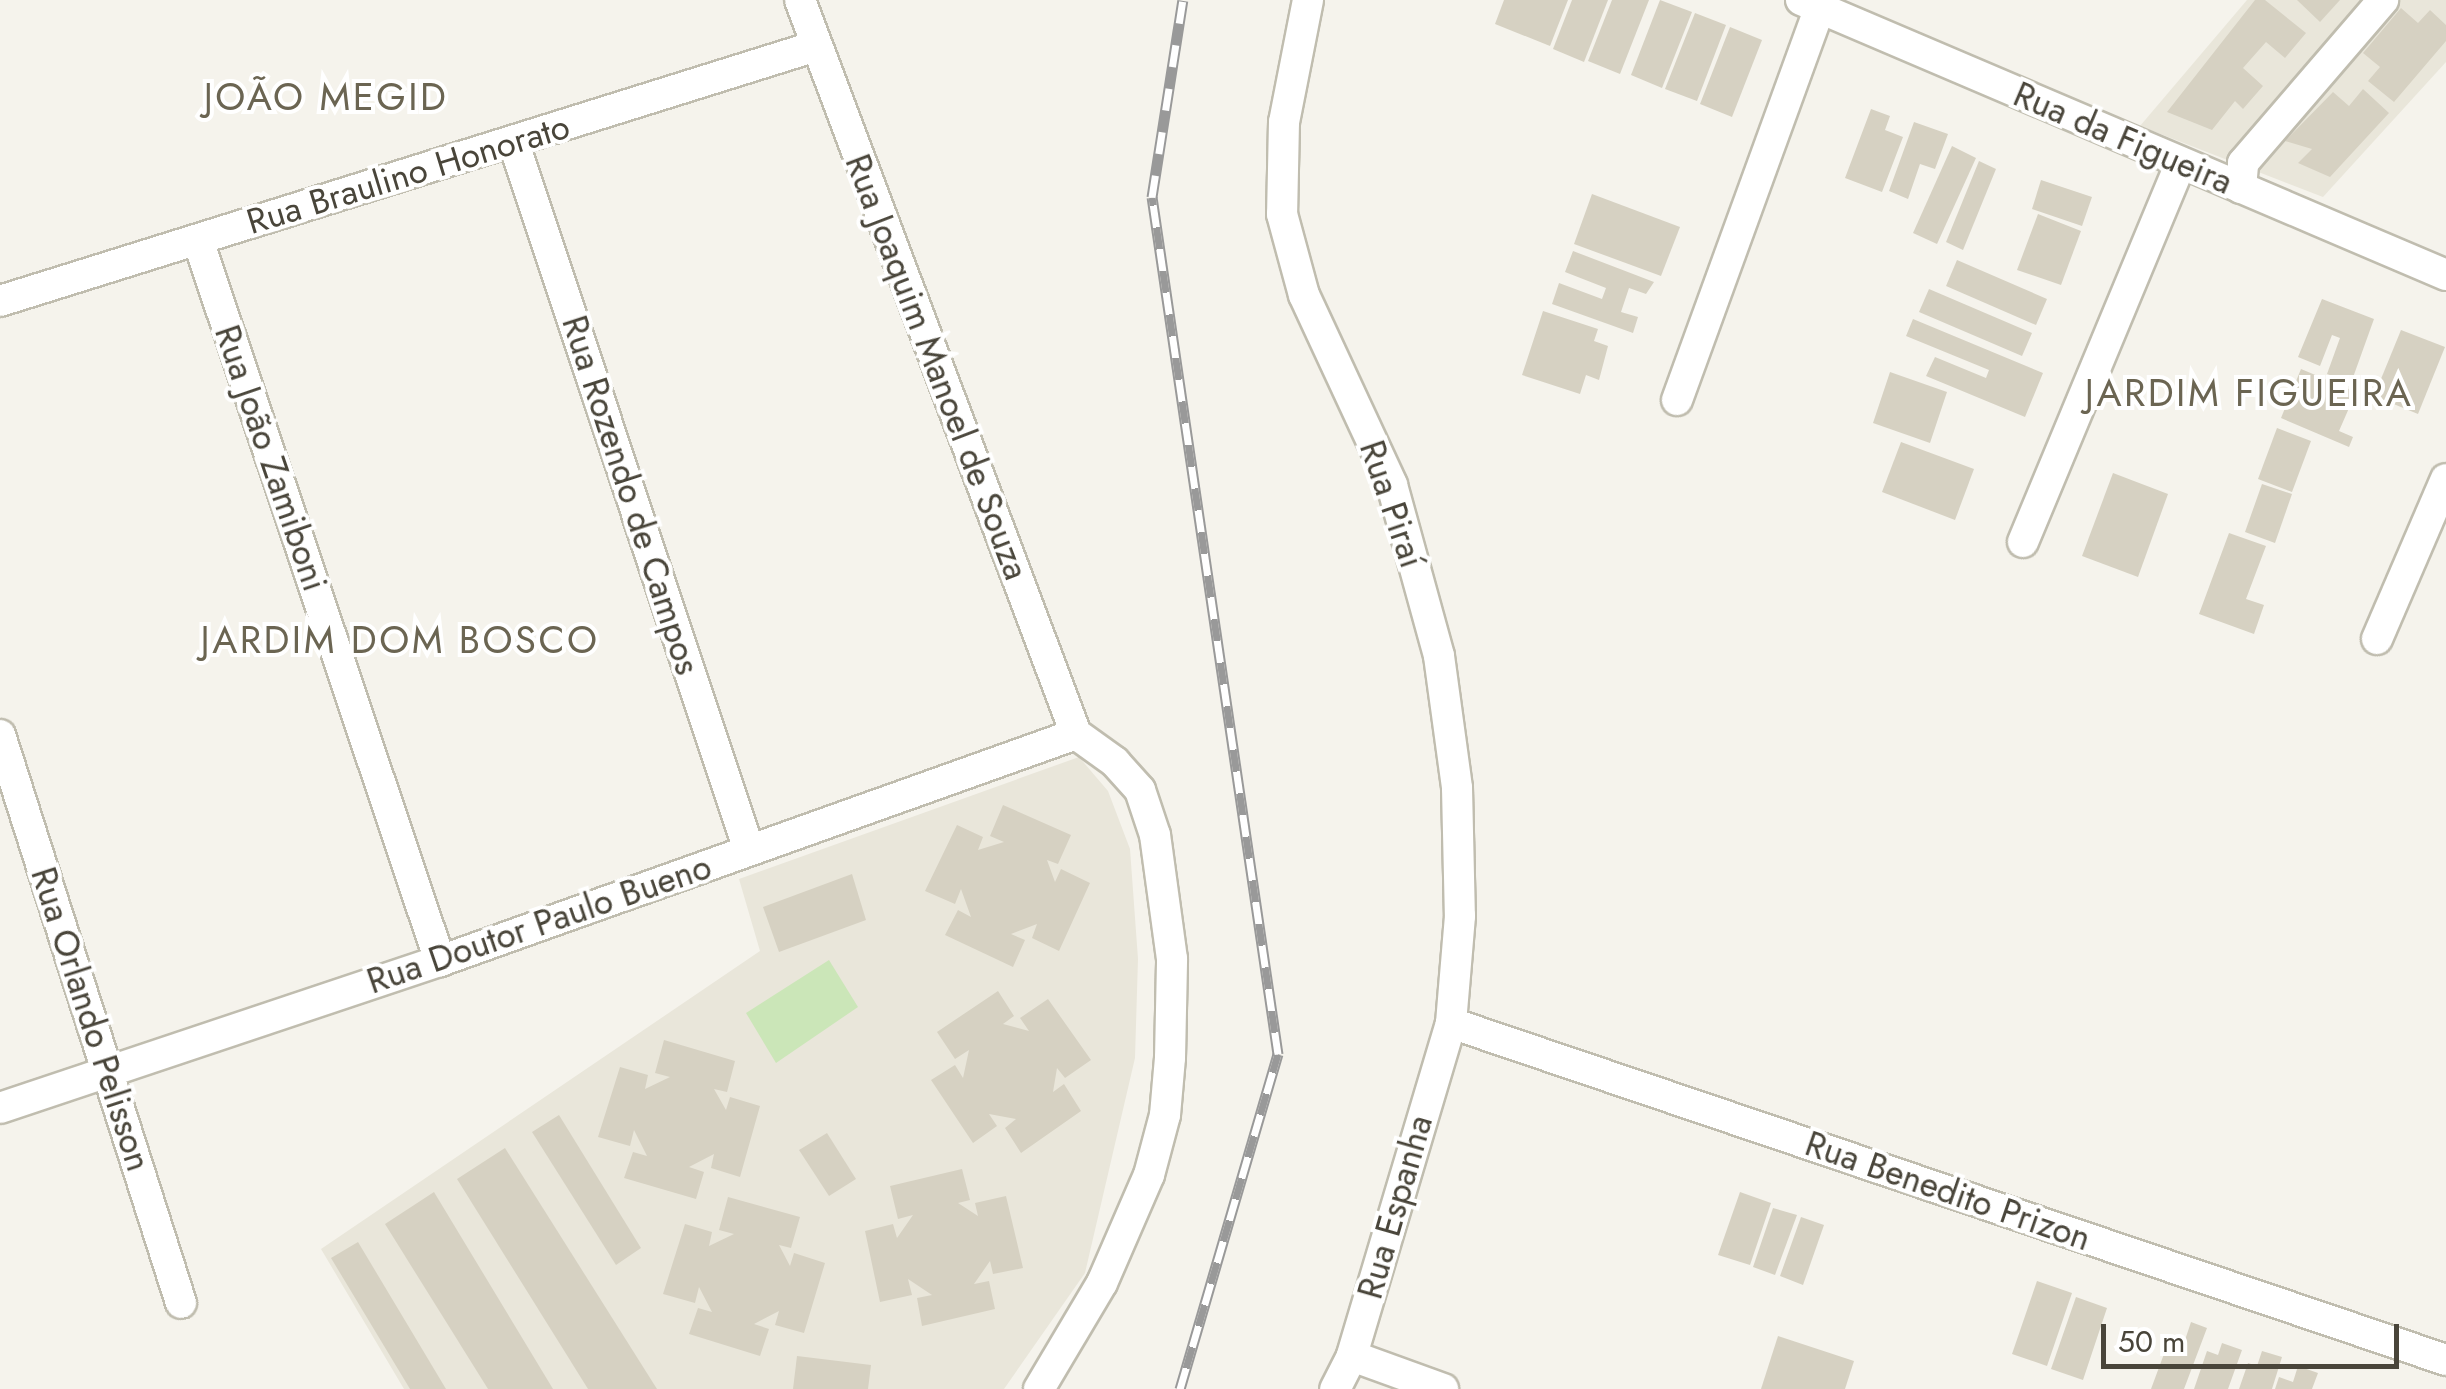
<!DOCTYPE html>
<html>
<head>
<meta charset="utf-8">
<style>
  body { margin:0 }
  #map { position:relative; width:2446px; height:1389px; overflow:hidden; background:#f5f3ec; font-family:Jost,sans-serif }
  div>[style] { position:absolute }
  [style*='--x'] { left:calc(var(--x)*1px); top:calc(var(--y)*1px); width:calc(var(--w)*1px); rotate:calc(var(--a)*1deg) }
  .residential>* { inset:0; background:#e9e6da }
  .green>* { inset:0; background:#cbe6b8 }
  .building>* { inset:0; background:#d6d1c2 }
  .roads { filter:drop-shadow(2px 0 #c0bdaf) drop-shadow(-2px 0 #c0bdaf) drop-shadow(0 2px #c0bdaf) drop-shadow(0 -2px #c0bdaf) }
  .minor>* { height:30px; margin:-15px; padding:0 15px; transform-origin:15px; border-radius:15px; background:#fff }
  .rail>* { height:11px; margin-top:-5.5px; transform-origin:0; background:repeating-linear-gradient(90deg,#fff 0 22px,#999 0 44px); box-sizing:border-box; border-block:2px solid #999 }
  span { translate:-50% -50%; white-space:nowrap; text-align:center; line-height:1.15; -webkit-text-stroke:8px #fff; paint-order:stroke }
  .street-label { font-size:35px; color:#49453a }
  .neighbourhood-label { font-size:38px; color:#6b6552; letter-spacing:2.5px }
  .scale { position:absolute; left:2101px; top:1324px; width:298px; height:45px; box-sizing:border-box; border:5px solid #49453a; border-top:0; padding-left:12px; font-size:30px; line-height:35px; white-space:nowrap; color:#49453a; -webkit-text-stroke:8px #fff; paint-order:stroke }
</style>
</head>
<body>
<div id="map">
  <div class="residential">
    <div style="clip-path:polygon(2247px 0,2446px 0,2446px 62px,2323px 197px,2140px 126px)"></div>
    <div style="clip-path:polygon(1079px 757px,1108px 791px,1130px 849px,1138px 959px,1135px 1058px,1085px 1273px,1004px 1389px,404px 1389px,321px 1249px,760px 951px,739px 879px)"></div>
  </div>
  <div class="green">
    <div style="clip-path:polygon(829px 960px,858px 1007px,776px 1063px,746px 1013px)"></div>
  </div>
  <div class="building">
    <div style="clip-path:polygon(1504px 0,1568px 0,1550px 46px,1495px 24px)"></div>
    <div style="clip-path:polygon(1572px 0,1608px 0,1584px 62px,1553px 49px)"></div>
    <div style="clip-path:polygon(1612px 0,1649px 0,1620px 74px,1588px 61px)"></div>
    <div style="clip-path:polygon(1660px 0,1692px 12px,1662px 88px,1631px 75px)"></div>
    <div style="clip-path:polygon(2255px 0,2265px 0,2306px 33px,2285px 58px,2266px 42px,2243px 68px,2263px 86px,2243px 109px,2235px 101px,2212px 130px,2167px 112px)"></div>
    <div style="clip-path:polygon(2297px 0,2340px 0,2320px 22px)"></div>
    <div style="clip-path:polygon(2401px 8px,2418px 23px,2430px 10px,2446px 25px,2446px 41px,2394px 102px,2368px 81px,2380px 67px,2363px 53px)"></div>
    <div style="clip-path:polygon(1695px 13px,1726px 25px,1697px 101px,1665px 89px)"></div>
    <div style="clip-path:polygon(1730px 27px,1762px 40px,1732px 117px,1700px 104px)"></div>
    <div style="clip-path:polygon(2363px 89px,2389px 113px,2330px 177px,2298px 163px,2312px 149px,2285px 141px,2333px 92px,2349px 106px)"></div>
    <div style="clip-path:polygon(1871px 109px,1890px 116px,1885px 130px,1903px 137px,1882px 192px,1845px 178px)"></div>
    <div style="clip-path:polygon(1914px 122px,1948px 134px,1935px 169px,1920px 164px,1908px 199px,1889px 191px)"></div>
    <div style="clip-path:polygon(1952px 146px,1976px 158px,1937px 244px,1913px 233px)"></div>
    <div style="clip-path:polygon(1979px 161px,1996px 169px,1963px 250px,1946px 242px)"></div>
    <div style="clip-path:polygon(2041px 180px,2092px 197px,2082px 226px,2032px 209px)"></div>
    <div style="clip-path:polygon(1592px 194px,1680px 227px,1661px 276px,1574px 244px)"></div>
    <div style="clip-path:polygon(2038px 214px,2081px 231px,2061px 285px,2017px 270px)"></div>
    <div style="clip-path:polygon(1573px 251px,1654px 282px,1646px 294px,1629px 288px,1621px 312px,1638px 317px,1633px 333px,1552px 304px,1559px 283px,1602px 299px,1606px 288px,1565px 272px)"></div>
    <div style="clip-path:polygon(1957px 260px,2047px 299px,2036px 325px,1946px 286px)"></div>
    <div style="clip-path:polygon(1929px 289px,2032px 333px,2022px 356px,1919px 312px)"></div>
    <div style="clip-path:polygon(2322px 299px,2374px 319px,2351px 383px,2327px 374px,2340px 338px,2332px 335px,2320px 366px,2298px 357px)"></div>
    <div style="clip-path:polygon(1543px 311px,1598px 329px,1594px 341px,1608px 346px,1599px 380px,1586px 375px,1580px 394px,1522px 375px)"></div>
    <div style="clip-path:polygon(1913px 319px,2043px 373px,2025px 417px,1926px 376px,1935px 357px,1986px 378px,1989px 370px,1906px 336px)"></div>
    <div style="clip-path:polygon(2401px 330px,2445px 347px,2418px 414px,2374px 396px)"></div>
    <div style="clip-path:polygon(2301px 369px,2356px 392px,2339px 431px,2353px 437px,2349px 447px,2281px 418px)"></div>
    <div style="clip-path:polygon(1890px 372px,1947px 392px,1930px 443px,1873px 423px)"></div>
    <div style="clip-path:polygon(2277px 428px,2311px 441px,2292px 492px,2258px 479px)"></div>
    <div style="clip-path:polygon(1901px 442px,1974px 469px,1955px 520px,1882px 492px)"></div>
    <div style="clip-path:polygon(2113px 473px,2168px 494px,2138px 577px,2082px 556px)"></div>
    <div style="clip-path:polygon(2262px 484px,2292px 494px,2275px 543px,2245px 532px)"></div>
    <div style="clip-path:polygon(2229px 533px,2266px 546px,2246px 599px,2264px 605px,2254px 634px,2199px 614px)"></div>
    <div style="clip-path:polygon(1003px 805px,1071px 835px,1058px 864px,1047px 860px,1055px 882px,1061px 869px,1090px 883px,1059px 951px,1032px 938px,1037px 924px,1011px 934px,1025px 940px,1013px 967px,945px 935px,958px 910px,971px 917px,961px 889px,955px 904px,925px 891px,957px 825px,983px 837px,978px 850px,1004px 842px,990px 836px)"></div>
    <div style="clip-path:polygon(852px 874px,866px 920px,779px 952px,763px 907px)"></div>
    <div style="clip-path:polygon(998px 991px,1014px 1016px,1003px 1024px,1029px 1031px,1020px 1018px,1048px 999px,1091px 1060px,1065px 1078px,1057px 1068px,1053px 1092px,1064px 1084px,1081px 1111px,1021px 1153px,1005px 1128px,1016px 1119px,989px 1114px,997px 1126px,973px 1143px,931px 1080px,955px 1065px,963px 1078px,969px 1050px,955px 1059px,937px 1032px)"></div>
    <div style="clip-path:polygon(664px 1040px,735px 1061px,727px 1092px,714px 1089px,726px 1110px,730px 1097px,760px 1106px,740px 1177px,711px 1168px,714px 1154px,689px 1167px,704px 1172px,696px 1199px,624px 1178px,633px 1152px,647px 1156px,634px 1130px,630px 1146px,598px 1137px,620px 1067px,648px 1075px,645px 1089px,670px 1077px,655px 1073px)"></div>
    <div style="clip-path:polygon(559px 1115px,641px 1248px,616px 1265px,532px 1132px)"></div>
    <div style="clip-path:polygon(827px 1133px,856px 1179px,829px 1196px,799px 1150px)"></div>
    <div style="clip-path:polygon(505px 1148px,657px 1389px,588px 1389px,457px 1179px)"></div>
    <div style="clip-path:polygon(962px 1169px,970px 1200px,958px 1203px,978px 1216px,975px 1203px,1006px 1196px,1023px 1268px,993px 1274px,990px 1261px,974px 1284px,989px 1281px,995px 1309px,922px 1326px,917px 1298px,932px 1295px,908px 1279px,912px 1295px,880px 1302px,865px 1231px,893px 1224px,897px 1238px,913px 1215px,898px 1219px,890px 1186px)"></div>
    <div style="clip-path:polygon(434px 1192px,553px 1389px,488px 1389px,385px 1224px)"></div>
    <div style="clip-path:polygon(1740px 1192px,1771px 1203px,1750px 1265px,1718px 1255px)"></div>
    <div style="clip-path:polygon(728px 1197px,800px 1217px,791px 1248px,779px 1245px,790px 1266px,794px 1253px,825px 1263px,804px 1333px,775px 1325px,779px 1311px,754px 1324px,769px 1329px,760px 1356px,689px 1334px,698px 1308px,712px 1312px,699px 1287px,695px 1303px,663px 1294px,685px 1224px,712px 1232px,709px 1246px,734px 1234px,719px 1230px)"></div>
    <div style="clip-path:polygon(1773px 1208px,1797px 1215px,1775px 1275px,1753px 1267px)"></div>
    <div style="clip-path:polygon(1801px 1217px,1824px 1225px,1803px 1285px,1780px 1276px)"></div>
    <div style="clip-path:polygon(358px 1242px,446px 1389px,410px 1389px,331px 1258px)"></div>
    <div style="clip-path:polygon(2037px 1281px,2072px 1293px,2047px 1366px,2012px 1354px)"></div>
    <div style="clip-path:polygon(2076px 1297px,2107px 1308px,2083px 1380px,2051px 1369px)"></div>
    <div style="clip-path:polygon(2191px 1322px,2207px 1328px,2184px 1389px,2151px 1389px,2171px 1335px,2185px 1340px)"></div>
    <div style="clip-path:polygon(1778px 1336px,1854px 1361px,1845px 1389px,1761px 1389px)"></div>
    <div style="clip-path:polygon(2222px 1343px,2242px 1350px,2228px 1389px,2194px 1389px,2207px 1351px,2218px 1355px)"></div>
    <div style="clip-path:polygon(2262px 1351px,2282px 1357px,2272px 1389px,2239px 1389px,2248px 1363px,2257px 1366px)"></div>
    <div style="clip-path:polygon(797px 1356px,871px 1365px,868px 1389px,793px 1389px)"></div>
    <div style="clip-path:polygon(2298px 1366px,2318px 1373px,2312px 1389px,2275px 1389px,2279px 1377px,2293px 1382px)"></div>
  </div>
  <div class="roads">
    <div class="minor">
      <div style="--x:800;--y:0;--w:784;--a:69.39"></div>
      <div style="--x:1308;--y:0;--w:124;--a:101.1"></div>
      <div style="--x:1284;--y:122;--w:92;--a:91.2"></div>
      <div style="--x:1282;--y:214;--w:84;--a:74.8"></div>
      <div style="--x:1304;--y:295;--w:209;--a:65.1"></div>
      <div style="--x:1392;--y:485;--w:177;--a:74.6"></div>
      <div style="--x:1439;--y:656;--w:133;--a:82.2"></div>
      <div style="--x:1457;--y:788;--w:128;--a:88.7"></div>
      <div style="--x:1460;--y:916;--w:107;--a:94.8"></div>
      <div style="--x:1451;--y:1023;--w:347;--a:106.6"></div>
      <div style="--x:1352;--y:1356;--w:37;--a:117"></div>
      <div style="--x:1801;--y:0;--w:701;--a:23.09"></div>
      <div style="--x:513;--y:141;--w:747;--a:71.59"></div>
      <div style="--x:2241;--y:188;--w:25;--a:-85"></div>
      <div style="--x:2243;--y:163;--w:215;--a:-49.3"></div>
      <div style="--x:198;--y:240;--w:761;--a:71.45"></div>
      <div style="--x:0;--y:301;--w:855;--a:-17.35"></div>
      <div style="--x:1677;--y:400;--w:417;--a:-70"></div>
      <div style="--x:2023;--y:542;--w:411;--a:-67.4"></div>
      <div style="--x:2377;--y:639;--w:174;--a:-66.7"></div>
      <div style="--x:0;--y:735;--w:596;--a:72.32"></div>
      <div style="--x:1451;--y:1023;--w:1051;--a:18.71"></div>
      <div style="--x:0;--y:1108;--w:464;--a:-18.5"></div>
      <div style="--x:440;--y:961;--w:675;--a:-19.64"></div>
      <div style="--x:1352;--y:1356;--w:97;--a:19.9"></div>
      <div style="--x:1039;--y:1389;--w:123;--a:-59.3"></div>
      <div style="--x:1102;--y:1283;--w:118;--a:-66.5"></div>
      <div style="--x:1149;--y:1175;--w:62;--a:-75.1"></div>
      <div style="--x:1165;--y:1115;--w:57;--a:-85"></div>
      <div style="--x:1170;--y:1058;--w:99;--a:-88.8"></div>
      <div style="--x:1172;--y:959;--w:125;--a:-97.8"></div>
      <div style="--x:1155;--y:835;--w:47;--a:-108.4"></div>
      <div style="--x:1140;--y:790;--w:38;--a:-132"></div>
      <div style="--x:1115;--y:762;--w:48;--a:-144.3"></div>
    </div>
  </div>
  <div class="rail">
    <div style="--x:1180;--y:1389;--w:349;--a:-73.7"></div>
    <div style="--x:1278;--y:1054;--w:866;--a:-98.36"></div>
    <div style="--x:1152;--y:197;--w:199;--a:-81.1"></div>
  </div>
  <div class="street-label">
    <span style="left:2123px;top:138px;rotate:23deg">Rua da Figueira</span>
    <span style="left:408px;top:174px;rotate:-17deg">Rua Braulino Honorato</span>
    <span style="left:937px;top:367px;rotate:69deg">Rua Joaquim Manoel de Souza</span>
    <span style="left:271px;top:458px;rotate:71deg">Rua João Zamiboni</span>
    <span style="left:631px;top:495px;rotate:72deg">Rua Rozendo de Campos</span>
    <span style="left:1392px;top:504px;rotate:71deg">Rua Piraí</span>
    <span style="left:539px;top:924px;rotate:-19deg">Rua Doutor Paulo Bueno</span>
    <span style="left:91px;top:1019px;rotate:72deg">Rua Orlando Pelisson</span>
    <span style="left:1948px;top:1191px;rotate:19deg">Rua Benedito Prizon</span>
    <span style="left:1395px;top:1207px;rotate:-74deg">Rua Espanha</span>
  </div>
  <div class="neighbourhood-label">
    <span style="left:326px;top:97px">JOÃO MEGID</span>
    <span style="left:2249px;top:393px">JARDIM FIGUEIRA</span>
    <span style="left:400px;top:640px">JARDIM DOM BOSCO</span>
  </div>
  <div class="scale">50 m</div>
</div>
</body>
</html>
